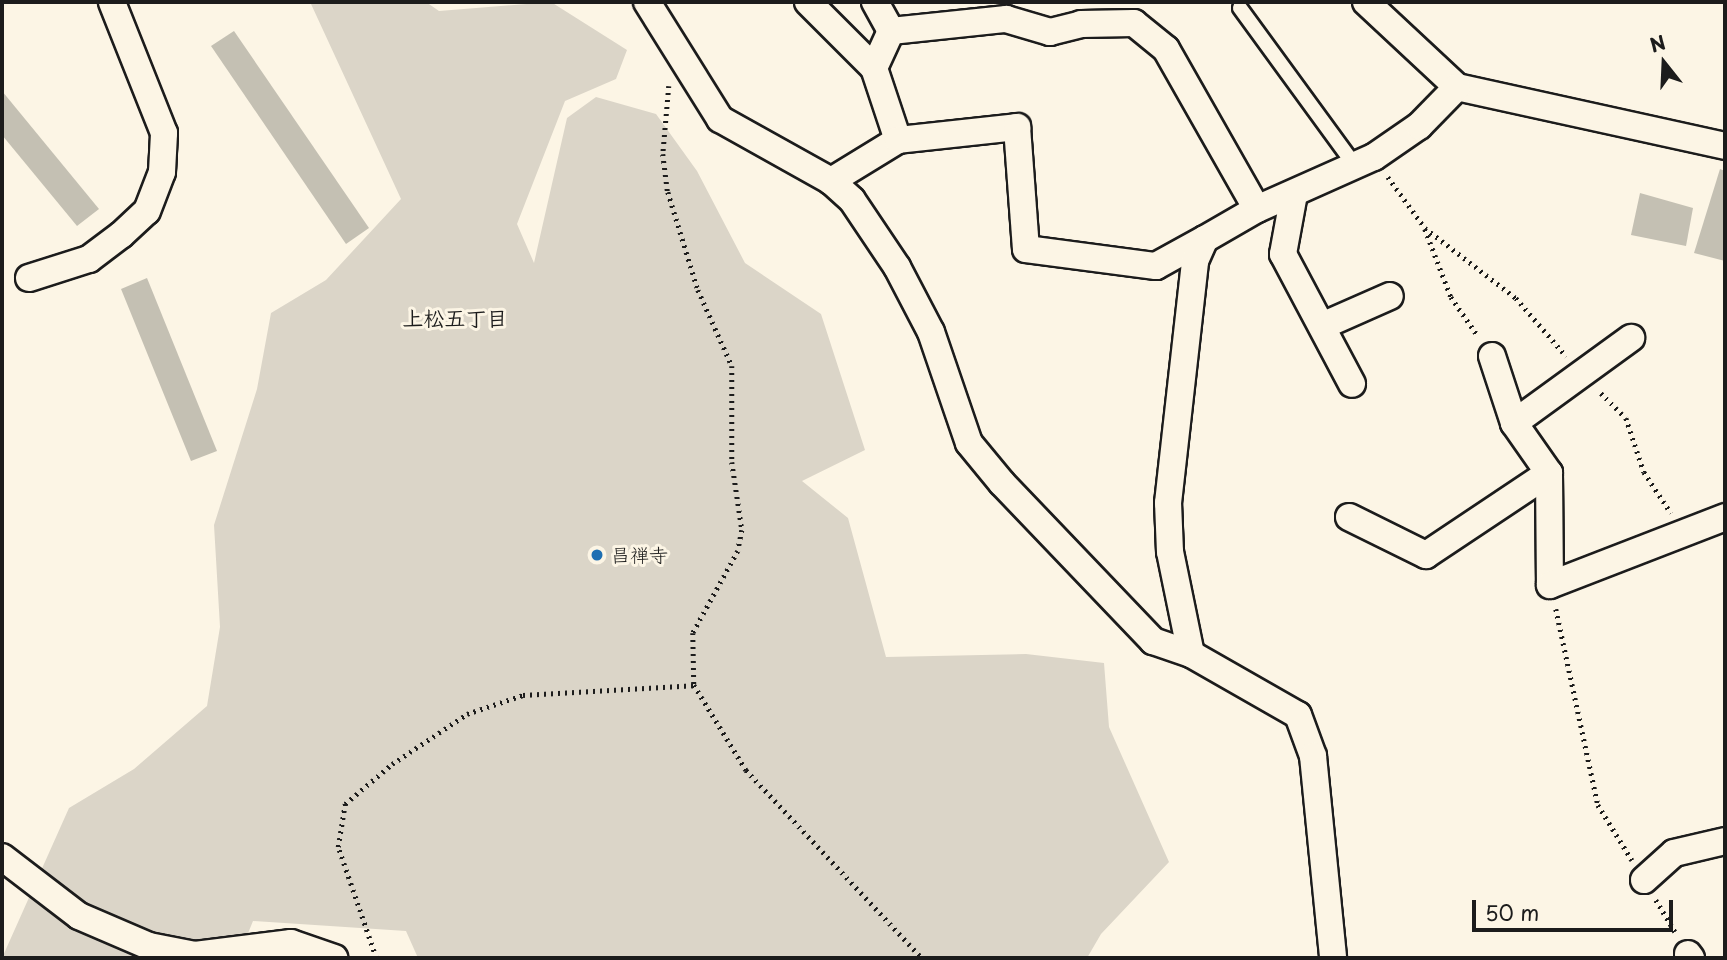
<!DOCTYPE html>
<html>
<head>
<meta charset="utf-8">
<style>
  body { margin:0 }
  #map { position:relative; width:1727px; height:960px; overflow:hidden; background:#fcf5e5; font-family:"Playpen Sans","Klee One",sans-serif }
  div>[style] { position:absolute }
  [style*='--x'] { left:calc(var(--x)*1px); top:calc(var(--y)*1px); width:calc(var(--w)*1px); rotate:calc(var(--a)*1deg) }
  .green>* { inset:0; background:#dbd5c8 }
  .building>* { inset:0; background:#c4c0b3 }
  .path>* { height:4.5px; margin-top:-2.25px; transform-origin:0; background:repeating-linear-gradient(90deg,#1c1c1c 0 2px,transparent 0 7px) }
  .roads { filter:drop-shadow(2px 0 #1c1c1c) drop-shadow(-2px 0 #1c1c1c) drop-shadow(0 2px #1c1c1c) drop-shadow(0 -2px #1c1c1c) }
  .service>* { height:14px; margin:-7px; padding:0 7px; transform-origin:7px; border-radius:7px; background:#fcf5e5 }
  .minor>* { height:26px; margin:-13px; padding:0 13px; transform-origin:13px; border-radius:13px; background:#fcf5e5 }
  .dots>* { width:19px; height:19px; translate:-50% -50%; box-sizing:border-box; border:4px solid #fcf5e5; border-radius:50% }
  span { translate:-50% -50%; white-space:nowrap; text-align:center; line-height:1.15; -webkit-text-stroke:6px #fcf5e5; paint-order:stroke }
  .poi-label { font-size:19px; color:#1c1c1c }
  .left { translate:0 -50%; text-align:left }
  .neighbourhood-label { font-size:21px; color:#1c1c1c; font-weight:700 }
  .frame { position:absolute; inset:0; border:4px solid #1c1c1c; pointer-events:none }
  .north { position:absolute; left:1629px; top:28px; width:70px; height:70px; -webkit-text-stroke:5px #fcf5e5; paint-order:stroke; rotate:342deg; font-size:19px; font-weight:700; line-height:28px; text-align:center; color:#1c1c1c }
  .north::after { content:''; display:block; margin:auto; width:24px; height:32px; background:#1c1c1c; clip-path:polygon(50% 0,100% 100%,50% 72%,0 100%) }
  .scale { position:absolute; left:1472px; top:900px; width:201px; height:32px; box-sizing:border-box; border:4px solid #1c1c1c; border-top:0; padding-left:9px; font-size:21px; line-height:24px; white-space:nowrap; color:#1c1c1c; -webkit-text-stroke:5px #fcf5e5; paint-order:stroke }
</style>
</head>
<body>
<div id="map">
  <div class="green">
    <div style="clip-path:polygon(316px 2px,426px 2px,439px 11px,551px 2px,627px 50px,616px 79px,565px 101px,517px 224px,534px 263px,567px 118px,596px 97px,656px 114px,697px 171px,745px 263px,821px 314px,865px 450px,802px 481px,848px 518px,886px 657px,1026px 654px,1104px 663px,1109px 727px,1169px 862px,1101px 934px,1087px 958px,418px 958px,406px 931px,253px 921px,238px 958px,2px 958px,69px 808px,134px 769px,207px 706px,220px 627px,214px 525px,257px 389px,271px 313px,326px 280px,401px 199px,311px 4px)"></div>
  </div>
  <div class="building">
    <div style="clip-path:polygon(234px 31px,369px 228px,346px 244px,211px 46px)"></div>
    <div style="clip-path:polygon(2px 91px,99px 209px,77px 226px,2px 135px)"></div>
    <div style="clip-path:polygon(1720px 169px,1725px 171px,1725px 261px,1694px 253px)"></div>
    <div style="clip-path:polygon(1640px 193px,1693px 208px,1686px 246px,1631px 235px)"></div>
    <div style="clip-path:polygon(147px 278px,217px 451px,191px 461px,121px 289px)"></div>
  </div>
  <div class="path">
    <div style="--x:669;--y:86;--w:68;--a:95"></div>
    <div style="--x:663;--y:154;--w:38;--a:83"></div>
    <div style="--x:668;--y:192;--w:102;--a:73"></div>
    <div style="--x:698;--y:290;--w:83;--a:65.9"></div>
    <div style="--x:732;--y:366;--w:96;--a:90"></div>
    <div style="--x:732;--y:462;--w:69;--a:81.6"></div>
    <div style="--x:742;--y:530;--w:21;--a:101"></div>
    <div style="--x:738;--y:551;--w:94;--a:118.8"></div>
    <div style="--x:693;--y:633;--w:52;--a:88.9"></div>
    <div style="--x:694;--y:685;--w:100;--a:58.5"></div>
    <div style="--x:746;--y:770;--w:258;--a:46.9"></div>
    <div style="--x:1388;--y:177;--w:63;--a:54"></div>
    <div style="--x:1425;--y:228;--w:115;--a:37.6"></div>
    <div style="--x:1516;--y:298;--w:77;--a:49.2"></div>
    <div style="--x:1425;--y:229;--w:73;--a:69.1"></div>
    <div style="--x:1451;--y:297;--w:47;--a:55.3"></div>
    <div style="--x:1601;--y:393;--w:35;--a:45"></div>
    <div style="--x:1626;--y:418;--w:57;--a:71.6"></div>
    <div style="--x:1644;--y:472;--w:49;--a:56.6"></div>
    <div style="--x:1556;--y:609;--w:200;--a:77.9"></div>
    <div style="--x:1598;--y:805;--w:65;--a:58.3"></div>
    <div style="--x:1656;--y:900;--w:37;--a:59"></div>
    <div style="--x:376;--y:958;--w:117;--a:-108.9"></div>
    <div style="--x:338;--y:847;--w:44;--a:-80.8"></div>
    <div style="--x:345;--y:804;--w:62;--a:-40.4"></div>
    <div style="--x:392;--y:764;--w:90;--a:-33.7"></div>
    <div style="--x:467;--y:714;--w:59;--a:-18.7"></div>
    <div style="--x:523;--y:695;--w:171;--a:-3.3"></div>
  </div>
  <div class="roads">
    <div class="service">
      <div style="--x:1240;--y:8;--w:197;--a:53.9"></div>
    </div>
    <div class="minor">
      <div style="--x:647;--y:2;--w:138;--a:58"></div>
      <div style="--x:720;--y:119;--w:127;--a:29.2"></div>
      <div style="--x:831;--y:181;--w:28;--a:42"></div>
      <div style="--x:852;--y:200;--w:81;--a:56.1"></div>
      <div style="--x:897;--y:267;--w:73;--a:62.4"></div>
      <div style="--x:931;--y:332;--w:117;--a:71.1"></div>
      <div style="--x:969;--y:443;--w:52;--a:50.5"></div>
      <div style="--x:1002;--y:483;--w:219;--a:46.3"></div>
      <div style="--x:1153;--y:641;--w:40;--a:18.9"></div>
      <div style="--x:1191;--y:654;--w:123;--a:29.7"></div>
      <div style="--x:1298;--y:715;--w:44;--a:69.9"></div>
      <div style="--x:1313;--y:756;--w:203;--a:84.3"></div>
      <div style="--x:808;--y:2;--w:93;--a:45"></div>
      <div style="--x:874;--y:68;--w:76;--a:71.6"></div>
      <div style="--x:898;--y:140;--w:79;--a:148.5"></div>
      <div style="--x:875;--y:2;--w:33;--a:61"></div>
      <div style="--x:1366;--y:2;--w:125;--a:43"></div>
      <div style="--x:1457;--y:87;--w:274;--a:12.4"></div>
      <div style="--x:874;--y:68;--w:41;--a:-65.3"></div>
      <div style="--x:891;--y:31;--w:116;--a:-6"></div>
      <div style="--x:1006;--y:19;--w:46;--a:16.5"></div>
      <div style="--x:1050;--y:32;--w:32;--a:-14"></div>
      <div style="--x:1081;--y:24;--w:53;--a:-1.1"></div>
      <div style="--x:1134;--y:23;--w:41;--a:39.1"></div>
      <div style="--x:1166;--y:49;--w:184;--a:60.4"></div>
      <div style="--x:898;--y:140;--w:120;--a:-6.2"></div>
      <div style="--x:1017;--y:127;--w:122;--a:85.8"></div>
      <div style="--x:1026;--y:249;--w:131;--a:7.5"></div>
      <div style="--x:1156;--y:266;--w:56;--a:-28.9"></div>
      <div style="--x:1294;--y:194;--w:61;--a:100.4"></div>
      <div style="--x:1283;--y:254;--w:147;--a:62"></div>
      <div style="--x:29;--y:278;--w:63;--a:-17.6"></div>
      <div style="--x:89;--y:259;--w:40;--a:-37"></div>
      <div style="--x:121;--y:235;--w:35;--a:-43"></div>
      <div style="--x:147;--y:211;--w:42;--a:-69"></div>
      <div style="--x:162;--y:172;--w:39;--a:-87"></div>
      <div style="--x:164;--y:133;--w:141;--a:-111.7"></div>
      <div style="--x:1322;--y:326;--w:74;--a:-23.8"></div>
      <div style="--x:1492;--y:356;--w:71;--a:71.8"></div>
      <div style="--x:1514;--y:423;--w:61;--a:55"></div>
      <div style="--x:1549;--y:473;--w:112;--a:89.5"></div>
      <div style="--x:1550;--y:585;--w:188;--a:-21.2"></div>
      <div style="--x:1514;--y:423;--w:145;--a:-36"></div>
      <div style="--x:1349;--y:517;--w:86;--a:26.3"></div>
      <div style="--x:1426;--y:555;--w:148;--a:-33.7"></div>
      <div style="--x:1191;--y:654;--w:104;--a:-101.6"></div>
      <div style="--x:1170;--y:552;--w:49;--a:-92.3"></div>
      <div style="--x:1168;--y:503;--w:244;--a:-83.6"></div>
      <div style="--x:1195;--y:261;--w:24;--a:-66"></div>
      <div style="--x:1205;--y:239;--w:60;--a:-30"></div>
      <div style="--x:1257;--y:209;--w:128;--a:-24"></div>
      <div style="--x:1374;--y:157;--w:55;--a:-34.6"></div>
      <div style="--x:1419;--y:126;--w:54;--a:-45.7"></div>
      <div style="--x:2;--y:857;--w:97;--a:37.5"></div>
      <div style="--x:79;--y:916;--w:76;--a:23.2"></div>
      <div style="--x:149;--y:946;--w:47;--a:11.1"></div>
      <div style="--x:195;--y:955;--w:97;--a:-7.1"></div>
      <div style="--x:291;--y:943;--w:46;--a:19.2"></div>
      <div style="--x:1644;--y:880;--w:40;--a:-42"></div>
      <div style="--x:1674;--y:853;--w:52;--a:-13.2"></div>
      <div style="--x:1688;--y:954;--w:5;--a:53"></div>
    </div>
  </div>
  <div class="dots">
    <div style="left:597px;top:555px;background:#1f6fb2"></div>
  </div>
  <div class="poi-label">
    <span class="left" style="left:611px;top:555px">昌禅寺</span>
  </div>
  <div class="neighbourhood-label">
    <span style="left:455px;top:317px">上松五丁目</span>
  </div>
  <div class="frame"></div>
  <div class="north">N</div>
  <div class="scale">50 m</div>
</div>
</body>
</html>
